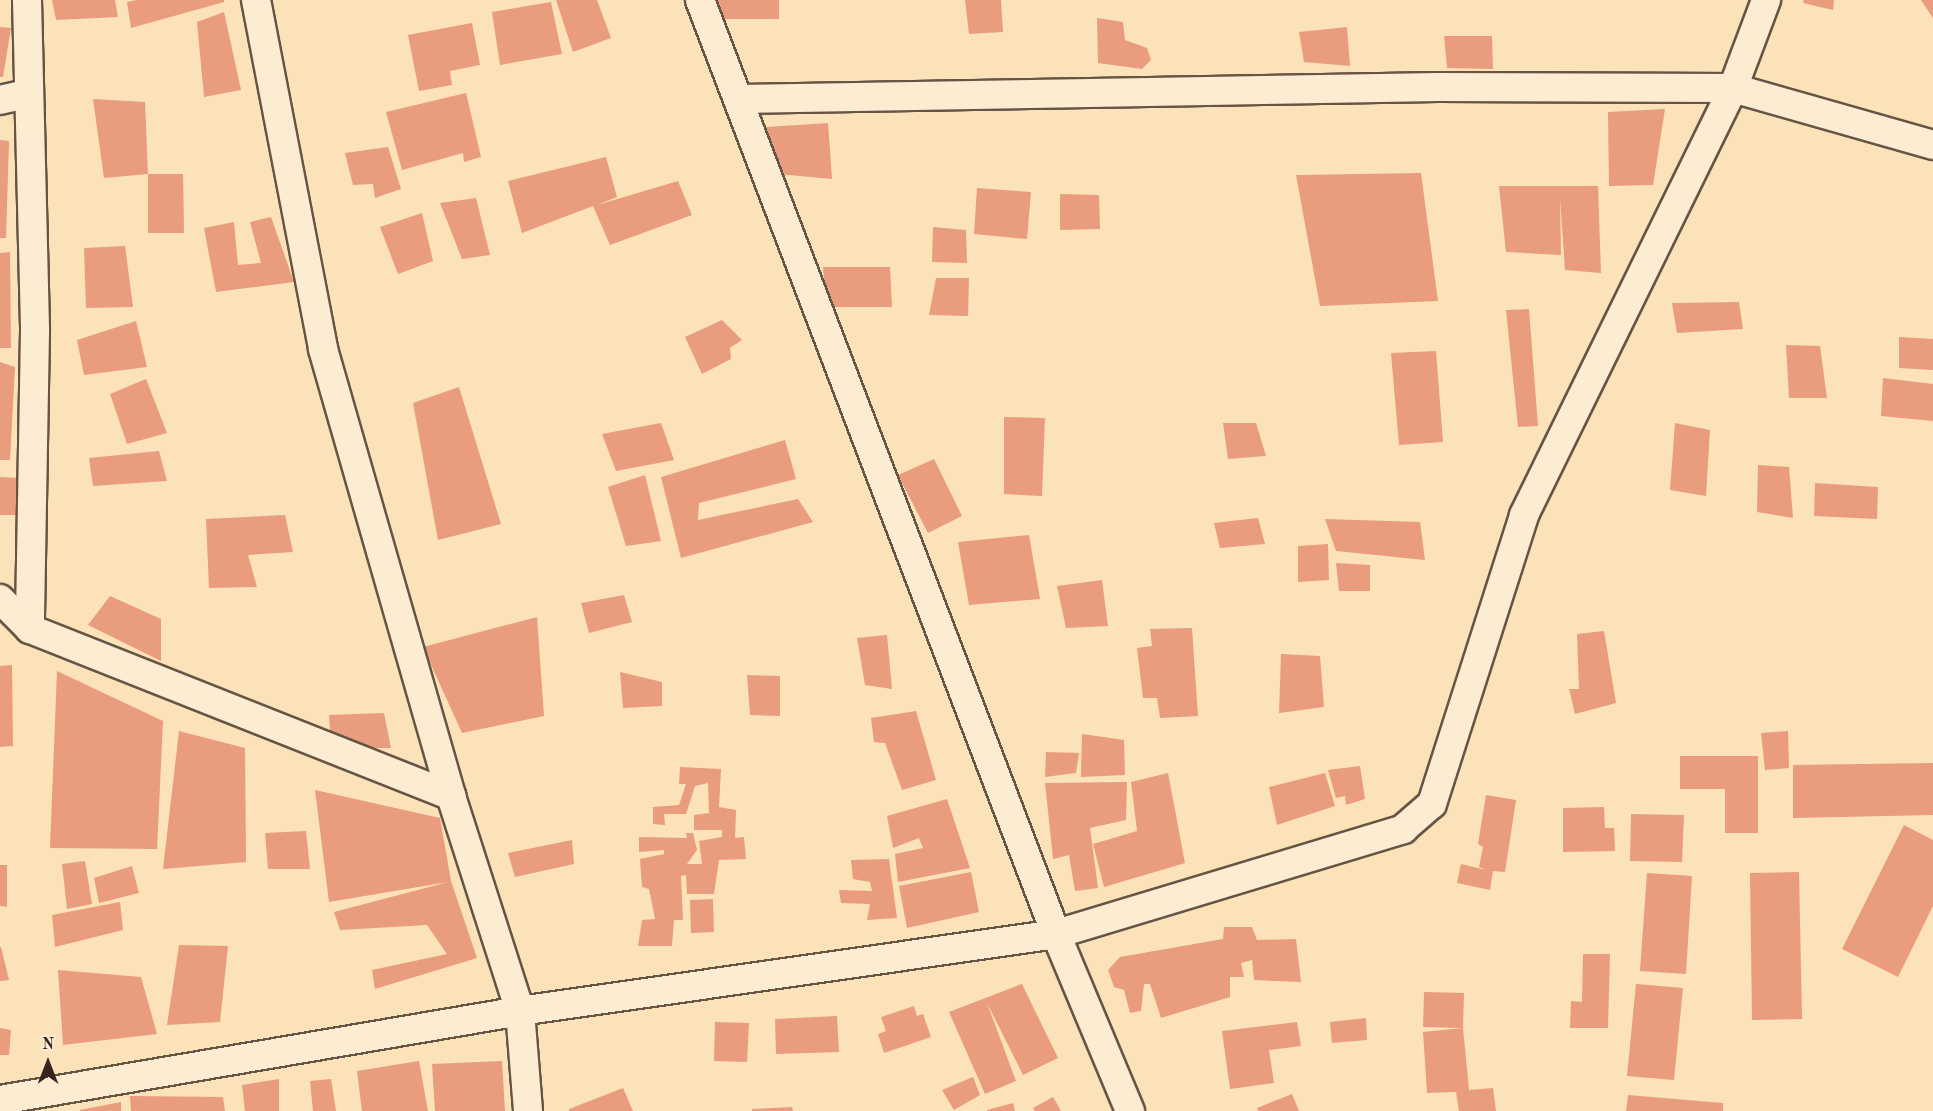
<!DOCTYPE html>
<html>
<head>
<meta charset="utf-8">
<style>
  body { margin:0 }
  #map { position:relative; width:1933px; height:1111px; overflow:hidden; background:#fbe2b9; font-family:"Old Standard TT",serif }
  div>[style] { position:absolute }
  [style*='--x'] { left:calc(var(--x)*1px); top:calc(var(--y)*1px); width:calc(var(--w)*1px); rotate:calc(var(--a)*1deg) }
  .building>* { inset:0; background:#e99c7e }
  .roads { filter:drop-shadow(2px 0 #665445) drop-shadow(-2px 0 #665445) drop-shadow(0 2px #665445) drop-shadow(0 -2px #665445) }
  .street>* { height:28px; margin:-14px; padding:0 14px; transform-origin:14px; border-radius:14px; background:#fcecd2 }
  span { translate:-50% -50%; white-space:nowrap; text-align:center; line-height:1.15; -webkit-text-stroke:4.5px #fcecd2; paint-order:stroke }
  .north { position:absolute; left:18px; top:1033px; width:60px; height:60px; -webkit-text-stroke:4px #fcecd2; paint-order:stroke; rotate:0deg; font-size:16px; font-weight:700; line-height:24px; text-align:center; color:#35251e }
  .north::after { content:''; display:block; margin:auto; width:21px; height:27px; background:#35251e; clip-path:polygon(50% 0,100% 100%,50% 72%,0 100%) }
</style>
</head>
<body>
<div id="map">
  <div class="building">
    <div style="clip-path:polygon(52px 0,115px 0,118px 17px,56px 20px)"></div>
    <div style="clip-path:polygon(137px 0,224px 0,224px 2px,131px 28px,127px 2px)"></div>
    <div style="clip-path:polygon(556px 0,597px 0,611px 38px,573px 52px)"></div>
    <div style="clip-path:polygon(714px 0,779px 0,779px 19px,721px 19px)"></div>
    <div style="clip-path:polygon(965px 0,1001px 0,1003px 32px,969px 34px)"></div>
    <div style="clip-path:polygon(1804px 0,1834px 0,1833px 10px,1803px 3px)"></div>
    <div style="clip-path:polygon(1921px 0,1933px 0,1933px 18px)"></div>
    <div style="clip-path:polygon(551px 2px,562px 54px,500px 65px,492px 12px)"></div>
    <div style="clip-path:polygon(224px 12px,241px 90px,204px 97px,197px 22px)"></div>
    <div style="clip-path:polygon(1097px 18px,1123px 22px,1125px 40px,1147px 48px,1151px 60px,1142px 69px,1098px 63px)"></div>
    <div style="clip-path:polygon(472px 23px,480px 65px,450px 71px,452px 85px,419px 91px,408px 35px)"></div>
    <div style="clip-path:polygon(0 27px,11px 28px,3px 77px,0 77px)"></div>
    <div style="clip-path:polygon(1347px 27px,1350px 66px,1304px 62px,1299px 32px)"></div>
    <div style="clip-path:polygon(1444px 36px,1492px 36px,1493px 69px,1447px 68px)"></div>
    <div style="clip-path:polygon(466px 93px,481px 157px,464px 162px,463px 153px,402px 170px,386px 112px)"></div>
    <div style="clip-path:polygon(93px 99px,145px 102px,148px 174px,104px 178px)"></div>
    <div style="clip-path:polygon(1665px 109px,1653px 185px,1609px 186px,1608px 112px)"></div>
    <div style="clip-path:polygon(828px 123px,832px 179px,767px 173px,766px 127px)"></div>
    <div style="clip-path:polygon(0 140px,9px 141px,6px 238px,0 238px)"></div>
    <div style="clip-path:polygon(388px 147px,401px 189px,375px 198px,373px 184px,353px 185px,345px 153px)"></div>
    <div style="clip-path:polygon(606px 157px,617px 197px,597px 205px,678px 181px,692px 215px,610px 245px,593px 206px,522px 233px,508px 181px)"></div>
    <div style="clip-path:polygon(1421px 173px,1438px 301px,1320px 306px,1296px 175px)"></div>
    <div style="clip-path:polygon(148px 174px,183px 174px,184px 233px,148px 233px)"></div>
    <div style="clip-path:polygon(1499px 186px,1598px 186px,1601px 273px,1565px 270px,1560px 198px,1561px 255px,1506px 252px)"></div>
    <div style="clip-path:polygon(977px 188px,1031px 192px,1027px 239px,974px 234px)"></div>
    <div style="clip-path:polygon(1060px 194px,1099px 195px,1100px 229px,1060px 230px)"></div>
    <div style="clip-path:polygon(476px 198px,490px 255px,462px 259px,440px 203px)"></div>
    <div style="clip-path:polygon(422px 213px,433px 261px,398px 274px,380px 227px)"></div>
    <div style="clip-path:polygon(271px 217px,294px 282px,216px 292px,204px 228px,234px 222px,238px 265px,261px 263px,250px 222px)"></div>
    <div style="clip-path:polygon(933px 227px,966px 230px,967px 263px,932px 262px)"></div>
    <div style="clip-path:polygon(125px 246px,133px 307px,86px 308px,84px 248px)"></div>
    <div style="clip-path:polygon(10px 252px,11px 348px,0 348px,0 253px)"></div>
    <div style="clip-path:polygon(823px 267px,890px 267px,892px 307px,826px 307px)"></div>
    <div style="clip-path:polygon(936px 278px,969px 278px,968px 316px,929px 315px)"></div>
    <div style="clip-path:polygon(1739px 302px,1743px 329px,1677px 333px,1672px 303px)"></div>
    <div style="clip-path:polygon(1529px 309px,1538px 426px,1518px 427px,1506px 310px)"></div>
    <div style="clip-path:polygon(722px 320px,742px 340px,730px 348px,731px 359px,702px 374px,685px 337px)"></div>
    <div style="clip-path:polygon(136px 321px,147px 367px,84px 375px,77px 340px)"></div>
    <div style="clip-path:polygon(1899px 337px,1933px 339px,1933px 370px,1899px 368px)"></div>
    <div style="clip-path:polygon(1786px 345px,1820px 346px,1827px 398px,1789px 398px)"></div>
    <div style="clip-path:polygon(1436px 351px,1443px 442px,1399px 445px,1391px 353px)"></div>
    <div style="clip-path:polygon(0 362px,15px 367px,10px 460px,0 460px)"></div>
    <div style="clip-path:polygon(1883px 378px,1933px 384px,1933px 421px,1881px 416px)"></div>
    <div style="clip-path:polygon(146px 379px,167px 433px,127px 444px,110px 394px)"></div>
    <div style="clip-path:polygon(459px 387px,501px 524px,438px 540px,413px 403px)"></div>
    <div style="clip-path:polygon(1004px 417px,1045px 418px,1042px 496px,1004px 494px)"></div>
    <div style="clip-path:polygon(661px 423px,674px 460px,616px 471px,602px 434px)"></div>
    <div style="clip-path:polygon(1223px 423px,1256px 423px,1266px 456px,1228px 459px)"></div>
    <div style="clip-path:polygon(1675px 423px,1710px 430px,1706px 496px,1670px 490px)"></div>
    <div style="clip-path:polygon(785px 440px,796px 479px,699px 503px,698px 520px,798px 499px,813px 522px,681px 558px,661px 477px)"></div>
    <div style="clip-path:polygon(159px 451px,167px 481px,93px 486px,89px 458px)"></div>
    <div style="clip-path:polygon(934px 459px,962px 516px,928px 533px,898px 475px)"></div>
    <div style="clip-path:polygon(1758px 465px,1789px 467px,1793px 518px,1757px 512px)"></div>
    <div style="clip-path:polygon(645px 475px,661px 541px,626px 546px,608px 487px)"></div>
    <div style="clip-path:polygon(0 477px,20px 478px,19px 515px,0 515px)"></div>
    <div style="clip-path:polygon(1815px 483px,1878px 487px,1877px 519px,1814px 516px)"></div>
    <div style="clip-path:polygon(285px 515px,293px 552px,248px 555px,257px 587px,209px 588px,206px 519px)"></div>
    <div style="clip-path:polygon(1258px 518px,1265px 544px,1220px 548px,1214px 523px)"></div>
    <div style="clip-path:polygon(1325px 519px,1420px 522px,1425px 560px,1336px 551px)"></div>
    <div style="clip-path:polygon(1029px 535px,1040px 599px,969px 605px,958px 542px)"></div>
    <div style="clip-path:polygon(1328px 544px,1329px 580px,1298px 582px,1298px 546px)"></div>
    <div style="clip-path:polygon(1336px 563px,1370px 565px,1370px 591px,1339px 591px)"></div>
    <div style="clip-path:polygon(1102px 580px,1108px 626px,1066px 628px,1057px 586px)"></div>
    <div style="clip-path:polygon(624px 595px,632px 622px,589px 633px,581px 603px)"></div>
    <div style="clip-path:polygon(110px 596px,161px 619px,161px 661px,88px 625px)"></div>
    <div style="clip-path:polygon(537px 617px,544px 716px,462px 733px,423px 647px)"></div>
    <div style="clip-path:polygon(1192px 628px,1198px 716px,1160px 718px,1157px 698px,1143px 698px,1137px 648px,1152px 646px,1150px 629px)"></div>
    <div style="clip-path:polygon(1604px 631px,1616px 703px,1575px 714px,1569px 689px,1579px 689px,1577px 634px)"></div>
    <div style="clip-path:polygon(887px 635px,892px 689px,865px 685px,857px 638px)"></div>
    <div style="clip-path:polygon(1281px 654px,1320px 656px,1324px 707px,1279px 713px)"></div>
    <div style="clip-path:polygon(12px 665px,13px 746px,0 747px,0 666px)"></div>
    <div style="clip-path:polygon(57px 671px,163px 721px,157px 849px,50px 848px)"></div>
    <div style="clip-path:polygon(620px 672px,662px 682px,662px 706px,623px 708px)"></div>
    <div style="clip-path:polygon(747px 675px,780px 676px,780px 716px,750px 715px)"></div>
    <div style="clip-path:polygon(916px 711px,936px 780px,902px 790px,885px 743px,874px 742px,871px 718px)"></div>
    <div style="clip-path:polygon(384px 713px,391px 748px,331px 748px,329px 715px)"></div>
    <div style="clip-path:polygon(179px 731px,245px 748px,246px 862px,163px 869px)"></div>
    <div style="clip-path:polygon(1788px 731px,1789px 768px,1765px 770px,1761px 733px)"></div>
    <div style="clip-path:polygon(1082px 734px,1124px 740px,1125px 775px,1081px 777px)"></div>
    <div style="clip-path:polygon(1046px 752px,1079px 753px,1076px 773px,1045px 777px)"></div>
    <div style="clip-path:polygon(1680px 756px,1758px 756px,1758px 833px,1725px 833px,1725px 789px,1680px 789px)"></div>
    <div style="clip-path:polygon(1933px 763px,1933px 815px,1793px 818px,1793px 765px)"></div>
    <div style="clip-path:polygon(1360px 766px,1365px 799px,1346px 805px,1345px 796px,1336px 798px,1328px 770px)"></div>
    <div style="clip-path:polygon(680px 767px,721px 769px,719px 807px,736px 810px,735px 838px,744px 837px,746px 859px,719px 860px,714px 894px,687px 894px,686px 875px,681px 876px,683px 920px,674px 920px,672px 946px,638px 946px,642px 920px,655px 919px,649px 889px,642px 887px,640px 859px,664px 854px,664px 850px,639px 852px,639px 837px,687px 838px,686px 833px,693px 833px,697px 850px,687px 864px,702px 864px,699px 841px,722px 837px,722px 830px,694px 830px,694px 815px,709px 813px,708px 783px,695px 786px,686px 814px,664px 814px,665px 825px,653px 824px,653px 807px,679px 805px,686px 784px,679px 784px)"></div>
    <div style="clip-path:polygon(1168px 773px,1185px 863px,1104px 887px,1093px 844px,1137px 831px,1131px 782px)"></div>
    <div style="clip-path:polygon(1325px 773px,1335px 806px,1277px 825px,1269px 787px)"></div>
    <div style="clip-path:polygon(1127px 782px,1126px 820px,1090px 828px,1098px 888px,1075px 891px,1069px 855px,1053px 859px,1045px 783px)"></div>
    <div style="clip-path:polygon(315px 790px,440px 818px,451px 881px,477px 958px,375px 989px,372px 970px,447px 954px,427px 925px,340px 930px,334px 912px,448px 882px,329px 902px)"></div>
    <div style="clip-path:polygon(1486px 795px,1516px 800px,1505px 872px,1493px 871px,1490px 890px,1457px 883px,1461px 864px,1486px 870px,1479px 867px,1483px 847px,1478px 844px)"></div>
    <div style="clip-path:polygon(947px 799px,970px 868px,898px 882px,895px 854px,923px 848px,919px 838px,893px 848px,887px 816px)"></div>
    <div style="clip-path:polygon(1604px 807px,1605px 828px,1614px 828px,1615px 851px,1563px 852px,1563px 808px)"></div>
    <div style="clip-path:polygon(1631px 814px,1684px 815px,1682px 862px,1630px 861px)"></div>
    <div style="clip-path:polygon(1904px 825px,1933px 840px,1933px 906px,1898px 977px,1842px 949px)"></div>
    <div style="clip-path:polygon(306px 831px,310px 869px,268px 869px,265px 833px)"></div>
    <div style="clip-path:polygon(572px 840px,574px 864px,515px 877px,508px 853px)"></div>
    <div style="clip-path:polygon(889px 859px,897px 918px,867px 920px,870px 904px,841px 903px,839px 890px,872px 891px,870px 882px,853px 879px,851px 860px)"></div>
    <div style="clip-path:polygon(85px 861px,92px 904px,67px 909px,62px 864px)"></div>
    <div style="clip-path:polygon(0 865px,7px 865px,7px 907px,0 906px)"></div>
    <div style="clip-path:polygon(132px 866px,139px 893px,99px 903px,94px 878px)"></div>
    <div style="clip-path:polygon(971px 872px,979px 912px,907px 928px,899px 886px)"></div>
    <div style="clip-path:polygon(1799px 872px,1802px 1019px,1752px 1020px,1750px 873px)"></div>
    <div style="clip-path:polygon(1647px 873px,1692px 876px,1686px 974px,1640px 971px)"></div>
    <div style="clip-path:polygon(713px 899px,714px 932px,691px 933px,690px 900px)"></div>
    <div style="clip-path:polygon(120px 902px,123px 930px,55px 947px,52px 915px)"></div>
    <div style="clip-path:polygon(1224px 927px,1252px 927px,1257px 940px,1296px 939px,1301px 982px,1254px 980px,1252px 960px,1241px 963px,1244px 977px,1230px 977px,1230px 997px,1161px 1018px,1150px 984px,1144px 984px,1141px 1011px,1130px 1013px,1124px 990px,1114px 987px,1108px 970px,1120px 957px,1223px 939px)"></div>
    <div style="clip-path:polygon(179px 945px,228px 946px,220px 1022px,167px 1025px)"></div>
    <div style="clip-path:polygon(0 947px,1px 947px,9px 980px,0 981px)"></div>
    <div style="clip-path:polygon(1583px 954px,1610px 954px,1608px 1028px,1570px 1028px,1571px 1001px,1582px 1002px)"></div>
    <div style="clip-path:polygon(58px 970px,141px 977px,157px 1034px,63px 1045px)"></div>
    <div style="clip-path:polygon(1022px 984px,1058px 1058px,1023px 1075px,987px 1003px,1016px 1081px,985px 1094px,949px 1012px)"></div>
    <div style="clip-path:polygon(1636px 984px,1683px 988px,1674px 1080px,1627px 1076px)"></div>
    <div style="clip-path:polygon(1424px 992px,1464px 993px,1463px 1028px,1423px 1027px)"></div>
    <div style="clip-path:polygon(914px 1006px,917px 1016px,923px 1014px,931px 1037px,884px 1053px,878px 1034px,886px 1031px,881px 1017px)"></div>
    <div style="clip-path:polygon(837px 1016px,839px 1052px,776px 1054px,775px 1019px)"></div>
    <div style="clip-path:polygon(1366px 1018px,1367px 1040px,1332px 1043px,1330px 1022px)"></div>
    <div style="clip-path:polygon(715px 1022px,749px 1023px,747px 1062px,714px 1061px)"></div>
    <div style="clip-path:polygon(1297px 1022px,1301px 1046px,1269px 1050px,1274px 1083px,1230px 1089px,1222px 1031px)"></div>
    <div style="clip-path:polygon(0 1028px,11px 1030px,9px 1055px,0 1055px)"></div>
    <div style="clip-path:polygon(1463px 1028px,1469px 1090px,1493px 1088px,1496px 1111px,1459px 1111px,1456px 1092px,1427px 1093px,1423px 1032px)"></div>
    <div style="clip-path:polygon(419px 1061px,428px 1111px,362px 1111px,357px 1071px)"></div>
    <div style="clip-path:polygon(502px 1061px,505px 1111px,435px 1111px,432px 1064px)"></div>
    <div style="clip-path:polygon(973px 1077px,980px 1095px,954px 1110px,942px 1090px)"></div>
    <div style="clip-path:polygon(279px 1079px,279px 1111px,245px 1111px,242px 1085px)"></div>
    <div style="clip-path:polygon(331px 1079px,336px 1111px,313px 1111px,310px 1081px)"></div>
    <div style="clip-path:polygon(623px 1088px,633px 1111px,569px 1111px,569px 1109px)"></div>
    <div style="clip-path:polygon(1292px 1094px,1299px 1111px,1258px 1111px,1257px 1108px)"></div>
    <div style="clip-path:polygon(1628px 1095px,1723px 1103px,1723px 1111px,1626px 1111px)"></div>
    <div style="clip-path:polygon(130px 1096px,223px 1097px,225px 1111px,131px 1111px)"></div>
    <div style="clip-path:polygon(1053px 1097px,1061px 1111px,1035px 1111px,1033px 1108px)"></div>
    <div style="clip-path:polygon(121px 1102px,121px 1111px,80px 1111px,80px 1110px)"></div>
    <div style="clip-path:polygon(1013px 1103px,1015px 1111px,987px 1111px,987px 1110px)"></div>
    <div style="clip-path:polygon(792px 1107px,793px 1111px,752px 1111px,752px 1109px)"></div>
  </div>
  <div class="roads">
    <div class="street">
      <div style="--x:27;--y:0;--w:331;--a:88.6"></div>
      <div style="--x:35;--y:331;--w:298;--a:91"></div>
      <div style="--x:256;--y:0;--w:355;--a:79.1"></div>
      <div style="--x:323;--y:349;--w:465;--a:74"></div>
      <div style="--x:451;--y:796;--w:226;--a:72.2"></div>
      <div style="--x:520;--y:1011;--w:100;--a:85.4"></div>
      <div style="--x:700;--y:0;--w:1000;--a:69.14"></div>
      <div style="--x:1056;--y:934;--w:192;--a:67.3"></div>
      <div style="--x:739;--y:99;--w:699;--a:-0.98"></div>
      <div style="--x:1438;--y:87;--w:295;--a:0.2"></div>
      <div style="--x:1733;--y:88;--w:208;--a:15.9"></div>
      <div style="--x:0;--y:100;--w:27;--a:-13"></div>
      <div style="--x:0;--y:599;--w:42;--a:45"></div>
      <div style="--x:30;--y:629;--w:453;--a:21.6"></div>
      <div style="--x:0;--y:1100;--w:528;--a:-9.71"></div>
      <div style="--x:520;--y:1011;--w:542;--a:-8.17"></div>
      <div style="--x:1056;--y:934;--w:363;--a:-16.8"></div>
      <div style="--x:1403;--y:829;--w:38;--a:-41"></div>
      <div style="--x:1432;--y:804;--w:303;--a:-72.3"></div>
      <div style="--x:1524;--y:515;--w:475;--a:-63.9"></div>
      <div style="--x:1733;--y:88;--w:94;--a:-69.4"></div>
    </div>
  </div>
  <div class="north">N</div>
</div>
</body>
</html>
